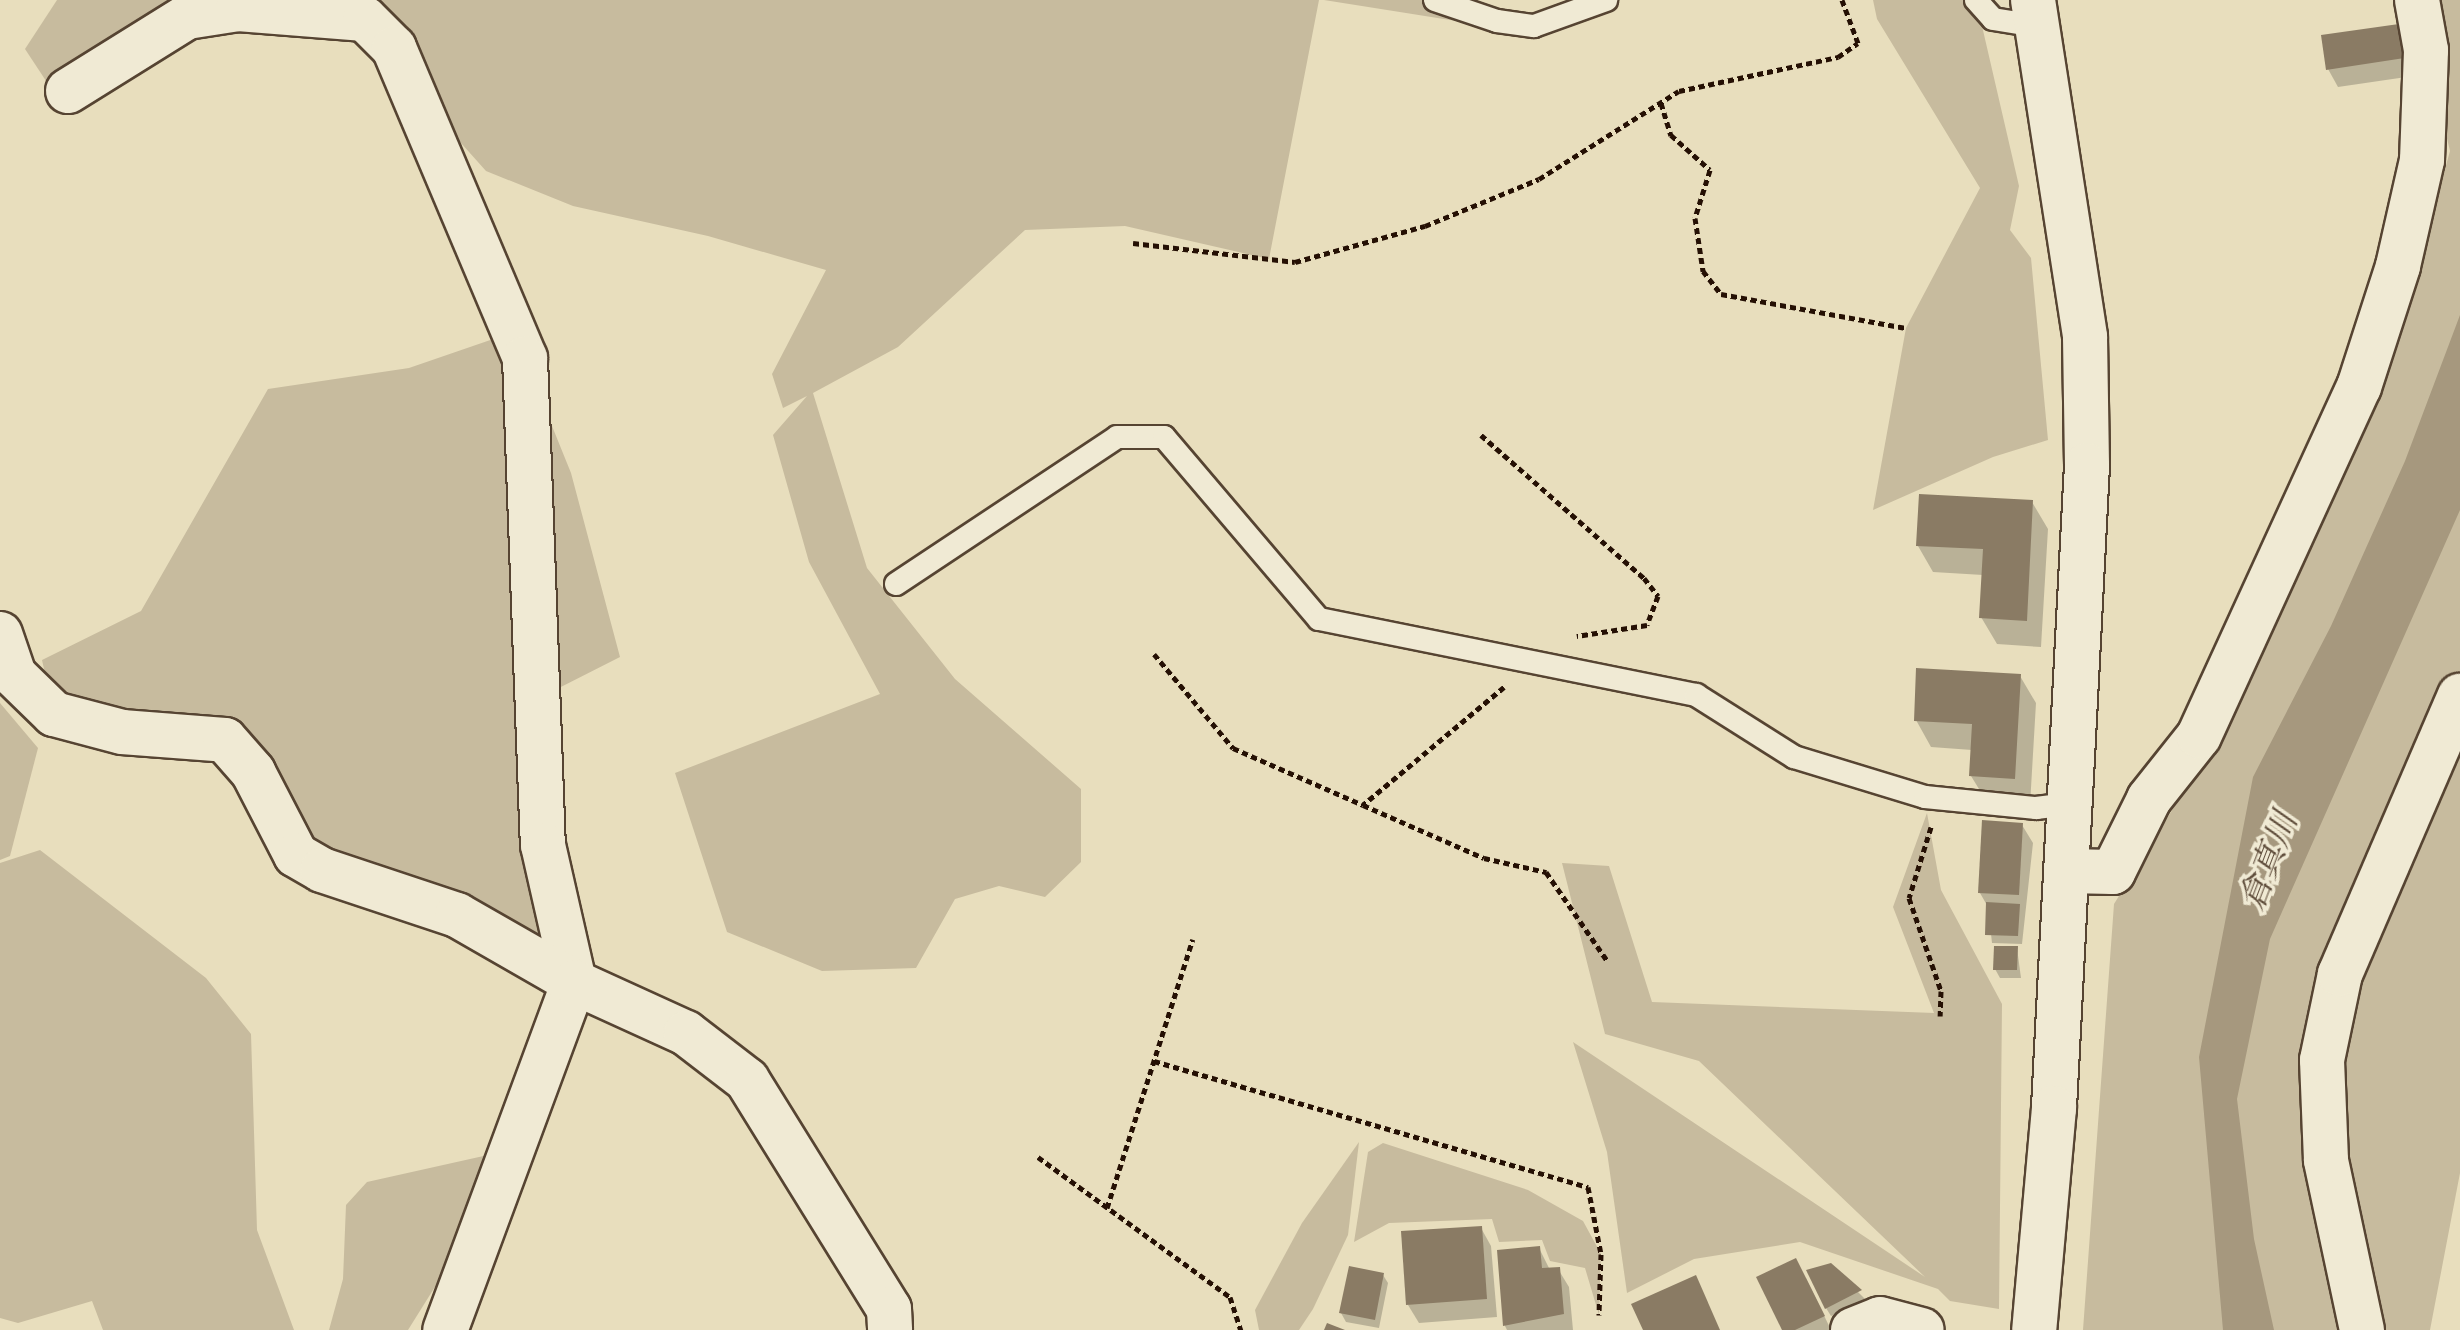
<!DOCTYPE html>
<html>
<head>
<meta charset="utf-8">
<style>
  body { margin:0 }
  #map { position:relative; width:2460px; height:1330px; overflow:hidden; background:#e8debd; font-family:"IM FELL DW Pica","Noto Serif JP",serif }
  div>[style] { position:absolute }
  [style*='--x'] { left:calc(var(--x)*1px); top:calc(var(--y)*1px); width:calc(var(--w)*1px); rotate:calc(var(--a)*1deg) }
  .green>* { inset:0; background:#c7bb9e }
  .water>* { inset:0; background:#a6987e }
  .shadow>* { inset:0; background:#0003 }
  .building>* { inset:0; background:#8a7b64 }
  .path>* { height:5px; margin-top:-2.5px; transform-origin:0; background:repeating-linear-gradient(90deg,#251004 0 6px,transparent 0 10px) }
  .roads { filter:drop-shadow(2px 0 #564432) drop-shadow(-2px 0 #564432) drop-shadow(0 2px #564432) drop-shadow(0 -2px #564432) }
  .lane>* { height:22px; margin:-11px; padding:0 11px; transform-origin:11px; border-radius:11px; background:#f0ead4 }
  .street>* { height:44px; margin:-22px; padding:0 22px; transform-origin:22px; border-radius:22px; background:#f0ead4 }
  .secondary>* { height:44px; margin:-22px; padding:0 22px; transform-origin:22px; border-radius:22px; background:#f0ead4 }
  span { translate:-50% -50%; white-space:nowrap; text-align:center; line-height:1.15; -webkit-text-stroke:7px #f0ead4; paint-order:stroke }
  .water-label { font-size:34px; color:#5f4d3b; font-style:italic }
</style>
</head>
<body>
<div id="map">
  <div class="green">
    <div style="clip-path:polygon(57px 0,196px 0,54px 93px,25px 49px)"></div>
    <div style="clip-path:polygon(346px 0,1319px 0,1269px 259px,1125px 226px,1025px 230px,898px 347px,813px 393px,867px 568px,955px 679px,1081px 789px,1081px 862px,1045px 897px,999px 886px,955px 899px,916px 968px,822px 971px,727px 932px,675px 773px,880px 694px,809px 562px,773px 435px,807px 396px,783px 408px,772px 374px,826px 270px,708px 236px,573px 206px,486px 171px,444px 124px,422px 52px)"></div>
    <div style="clip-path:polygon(1324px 0,1474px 0,1507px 29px)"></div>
    <div style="clip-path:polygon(1873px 0,1976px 0,2019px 186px,2010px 230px,2031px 258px,2048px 440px,1993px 457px,1873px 510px,1906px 328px,1980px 188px,1877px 19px)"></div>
    <div style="clip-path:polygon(2414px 0,2460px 0,2460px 1173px,2430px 1330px,2083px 1330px,2114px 904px,2218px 736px,2390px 368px,2450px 151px)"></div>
    <div style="clip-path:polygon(514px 332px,571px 473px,620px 657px,549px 693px,572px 971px,322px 870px,240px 757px,54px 714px,42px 660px,141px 611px,268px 389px,409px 368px)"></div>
    <div style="clip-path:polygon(0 703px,38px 748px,10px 856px,0 860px)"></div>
    <div style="clip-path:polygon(1927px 813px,1941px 890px,2002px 1004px,1999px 1309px,1950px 1301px,1938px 1289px,1800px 1242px,1694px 1259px,1627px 1293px,1607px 1152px,1573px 1042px,1925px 1277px,1699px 1061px,1605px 1034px,1562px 863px,1609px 866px,1652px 1002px,1934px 1013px,1893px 907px)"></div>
    <div style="clip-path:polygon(40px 850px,206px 978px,251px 1034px,257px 1230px,294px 1330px,103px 1330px,92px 1301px,18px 1323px,0 1318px,0 863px)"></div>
    <div style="clip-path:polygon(1359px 1142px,1348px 1235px,1313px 1309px,1299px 1330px,1259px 1330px,1255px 1310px,1302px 1223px)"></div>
    <div style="clip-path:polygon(1383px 1143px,1528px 1190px,1583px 1221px,1601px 1254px,1599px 1315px,1585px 1268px,1550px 1261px,1542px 1240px,1499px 1242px,1492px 1219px,1389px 1223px,1354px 1242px,1368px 1152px)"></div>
    <div style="clip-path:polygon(488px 1155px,438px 1282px,408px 1330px,329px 1330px,343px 1279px,346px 1205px,367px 1182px)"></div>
  </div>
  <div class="water">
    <div style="clip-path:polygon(2460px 315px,2460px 510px,2270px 939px,2237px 1099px,2254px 1239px,2274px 1330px,2223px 1330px,2199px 1057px,2253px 777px,2331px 626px,2405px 461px)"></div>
  </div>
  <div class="shadow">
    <div style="clip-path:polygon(2405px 25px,2420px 75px,2338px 87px,2328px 69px)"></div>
    <div style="clip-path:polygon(2032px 502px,2048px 529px,2041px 647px,1997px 644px,1981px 617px,1983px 575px,1933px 572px,1918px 546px)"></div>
    <div style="clip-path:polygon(2020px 676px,2036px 703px,2030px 805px,1987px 802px,1971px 776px,1972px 750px,1931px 747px,1916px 720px)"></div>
    <div style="clip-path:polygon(2022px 825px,2033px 843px,2022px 944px,1992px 943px,1988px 907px,1980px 893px)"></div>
    <div style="clip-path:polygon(2017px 948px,2021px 978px,2000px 978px,1995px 969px)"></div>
    <div style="clip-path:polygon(1481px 1228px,1491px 1246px,1497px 1317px,1419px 1323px,1408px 1305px)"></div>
    <div style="clip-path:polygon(1539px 1248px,1550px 1270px,1558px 1269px,1569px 1287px,1573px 1330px,1507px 1330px,1505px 1326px,1499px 1251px)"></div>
    <div style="clip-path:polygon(1831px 1265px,1865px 1299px,1831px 1316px,1826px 1308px)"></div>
    <div style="clip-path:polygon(1383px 1275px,1388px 1283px,1379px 1328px,1346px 1322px,1341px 1313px)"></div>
    <div style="clip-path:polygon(1806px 1278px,1831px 1330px,1784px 1330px)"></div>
  </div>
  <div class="building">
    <div style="clip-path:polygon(2406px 23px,2411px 57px,2326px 70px,2321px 35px)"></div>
    <div style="clip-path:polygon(1919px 494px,2033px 500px,2027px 621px,1979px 618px,1983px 549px,1916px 546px)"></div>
    <div style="clip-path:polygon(1916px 668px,2021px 674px,2015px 779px,1969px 776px,1972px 724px,1914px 721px)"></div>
    <div style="clip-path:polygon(1982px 820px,2023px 823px,2019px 895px,1978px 893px)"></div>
    <div style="clip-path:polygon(1986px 902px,2020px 904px,2018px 936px,1985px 935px)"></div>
    <div style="clip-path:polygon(1994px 946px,2018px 946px,2017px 970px,1993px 970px)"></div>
    <div style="clip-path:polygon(1482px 1226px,1487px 1299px,1406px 1305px,1401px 1231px)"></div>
    <div style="clip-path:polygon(1540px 1246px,1542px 1268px,1560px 1267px,1564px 1314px,1503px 1326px,1497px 1250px)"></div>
    <div style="clip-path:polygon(1796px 1258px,1825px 1316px,1795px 1330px,1782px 1330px,1756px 1277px)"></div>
    <div style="clip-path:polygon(1831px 1263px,1862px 1290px,1825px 1309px,1806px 1270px)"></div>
    <div style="clip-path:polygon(1349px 1266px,1384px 1273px,1375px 1320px,1339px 1313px)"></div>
    <div style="clip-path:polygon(1696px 1275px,1720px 1330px,1643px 1330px,1631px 1304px)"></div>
    <div style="clip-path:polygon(1327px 1323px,1345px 1330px,1324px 1330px)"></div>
  </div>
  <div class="path">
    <div style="--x:1661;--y:103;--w:34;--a:73"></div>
    <div style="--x:1671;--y:135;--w:52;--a:41.9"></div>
    <div style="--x:1710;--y:170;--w:50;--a:107.4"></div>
    <div style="--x:1695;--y:218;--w:54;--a:81.4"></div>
    <div style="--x:1703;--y:271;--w:29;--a:52"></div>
    <div style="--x:1721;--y:294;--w:188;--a:10.4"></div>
    <div style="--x:1133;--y:243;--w:163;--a:6.7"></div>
    <div style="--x:1295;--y:262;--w:135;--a:-15.5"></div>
    <div style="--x:1425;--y:226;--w:123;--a:-22.4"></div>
    <div style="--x:1539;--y:179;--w:165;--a:-32.2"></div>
    <div style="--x:1679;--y:91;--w:163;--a:-12.1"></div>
    <div style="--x:1838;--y:57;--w:24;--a:-35"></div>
    <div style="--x:1858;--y:43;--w:46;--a:-110.4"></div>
    <div style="--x:1481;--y:435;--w:217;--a:41.3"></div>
    <div style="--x:1644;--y:578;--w:23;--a:52"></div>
    <div style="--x:1658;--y:596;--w:31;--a:111"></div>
    <div style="--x:1647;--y:625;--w:71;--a:171.1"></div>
    <div style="--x:1154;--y:654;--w:123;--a:50"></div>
    <div style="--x:1233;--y:748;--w:142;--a:23.7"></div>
    <div style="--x:1504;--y:687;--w:184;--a:140.1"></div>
    <div style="--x:1363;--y:805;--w:132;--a:23.7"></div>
    <div style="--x:1484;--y:858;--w:64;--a:12.7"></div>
    <div style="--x:1546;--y:872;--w:109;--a:55.4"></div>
    <div style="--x:1931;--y:827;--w:74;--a:107.2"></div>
    <div style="--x:1909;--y:898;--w:98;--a:71"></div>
    <div style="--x:1941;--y:991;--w:25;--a:92"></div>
    <div style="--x:1154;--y:1061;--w:452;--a:16.2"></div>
    <div style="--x:1588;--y:1187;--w:68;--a:79"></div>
    <div style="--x:1601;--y:1254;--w:61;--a:91.9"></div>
    <div style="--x:1038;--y:1157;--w:238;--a:36.1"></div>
    <div style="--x:1230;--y:1297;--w:35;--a:72"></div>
    <div style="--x:1107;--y:1208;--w:282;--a:-72.3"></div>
  </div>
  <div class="roads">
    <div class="lane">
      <div style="--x:1435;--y:0;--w:65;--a:18.7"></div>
      <div style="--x:1497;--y:21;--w:37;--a:8"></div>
      <div style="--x:1534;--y:26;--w:77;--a:-19.9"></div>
      <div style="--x:1976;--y:0;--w:25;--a:48"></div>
      <div style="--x:1993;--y:19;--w:45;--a:9"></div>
      <div style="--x:896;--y:584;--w:265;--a:-33.6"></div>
      <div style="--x:1117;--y:437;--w:47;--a:0"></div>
      <div style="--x:1164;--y:437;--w:239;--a:49.6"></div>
      <div style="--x:1319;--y:619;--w:385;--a:11.4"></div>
      <div style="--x:1696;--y:695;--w:116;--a:32.3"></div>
      <div style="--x:1794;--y:757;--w:137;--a:17"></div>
      <div style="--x:1925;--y:797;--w:112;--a:5.7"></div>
      <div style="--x:2036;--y:808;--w:33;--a:-7"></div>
    </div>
    <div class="street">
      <div style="--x:68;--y:91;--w:140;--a:-31.9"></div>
      <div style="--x:187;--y:17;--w:52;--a:-8.9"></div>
      <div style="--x:238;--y:9;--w:127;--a:4.5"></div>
      <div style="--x:365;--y:19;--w:41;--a:45"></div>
      <div style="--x:394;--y:48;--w:337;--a:67.1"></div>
      <div style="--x:525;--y:358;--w:487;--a:87.9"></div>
      <div style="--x:543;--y:845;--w:140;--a:77.2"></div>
      <div style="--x:574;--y:982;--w:371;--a:110.3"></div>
      <div style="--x:0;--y:634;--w:43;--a:71.1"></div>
      <div style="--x:14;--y:675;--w:56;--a:44.3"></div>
      <div style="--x:54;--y:714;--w:70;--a:14.8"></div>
      <div style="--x:122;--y:732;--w:103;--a:4.4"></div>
      <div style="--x:225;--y:740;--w:43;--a:48.8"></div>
      <div style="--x:253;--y:772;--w:93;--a:62.6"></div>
      <div style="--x:296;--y:855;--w:30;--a:30"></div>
      <div style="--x:322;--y:870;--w:142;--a:18.4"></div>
      <div style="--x:457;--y:915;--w:135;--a:29.8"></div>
      <div style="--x:574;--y:982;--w:123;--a:24.5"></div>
      <div style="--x:686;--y:1033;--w:77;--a:37.6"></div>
      <div style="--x:747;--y:1080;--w:269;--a:58.2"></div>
      <div style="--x:889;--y:1309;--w:21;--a:87"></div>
      <div style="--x:2066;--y:871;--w:47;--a:1.2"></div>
      <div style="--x:2113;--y:872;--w:81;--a:-63.7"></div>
      <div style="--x:2149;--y:799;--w:80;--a:-51.6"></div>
      <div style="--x:2199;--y:736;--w:384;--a:-65.4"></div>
      <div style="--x:2359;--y:387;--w:127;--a:-72.1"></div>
      <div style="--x:2398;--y:266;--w:109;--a:-77.2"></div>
      <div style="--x:2422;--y:160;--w:110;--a:-87.9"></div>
      <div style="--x:2426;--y:50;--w:51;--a:-100.2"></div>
      <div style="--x:1853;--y:1330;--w:29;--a:-22"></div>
      <div style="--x:1880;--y:1319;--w:43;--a:14.7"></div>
      <div style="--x:2362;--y:1330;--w:174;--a:-102"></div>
      <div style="--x:2326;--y:1160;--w:100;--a:-92.3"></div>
      <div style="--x:2322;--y:1060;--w:88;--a:-78.2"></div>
      <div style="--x:2340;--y:974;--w:303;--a:-66.7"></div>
    </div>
    <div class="secondary">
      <div style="--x:2033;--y:0;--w:341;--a:81.2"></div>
      <div style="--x:2085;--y:337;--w:128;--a:89.1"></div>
      <div style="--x:2087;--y:465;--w:644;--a:92.94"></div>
      <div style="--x:2054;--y:1108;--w:223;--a:95.1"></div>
    </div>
  </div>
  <div class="water-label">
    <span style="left:2270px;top:862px;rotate:-69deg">倉真川</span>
  </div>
</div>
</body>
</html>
